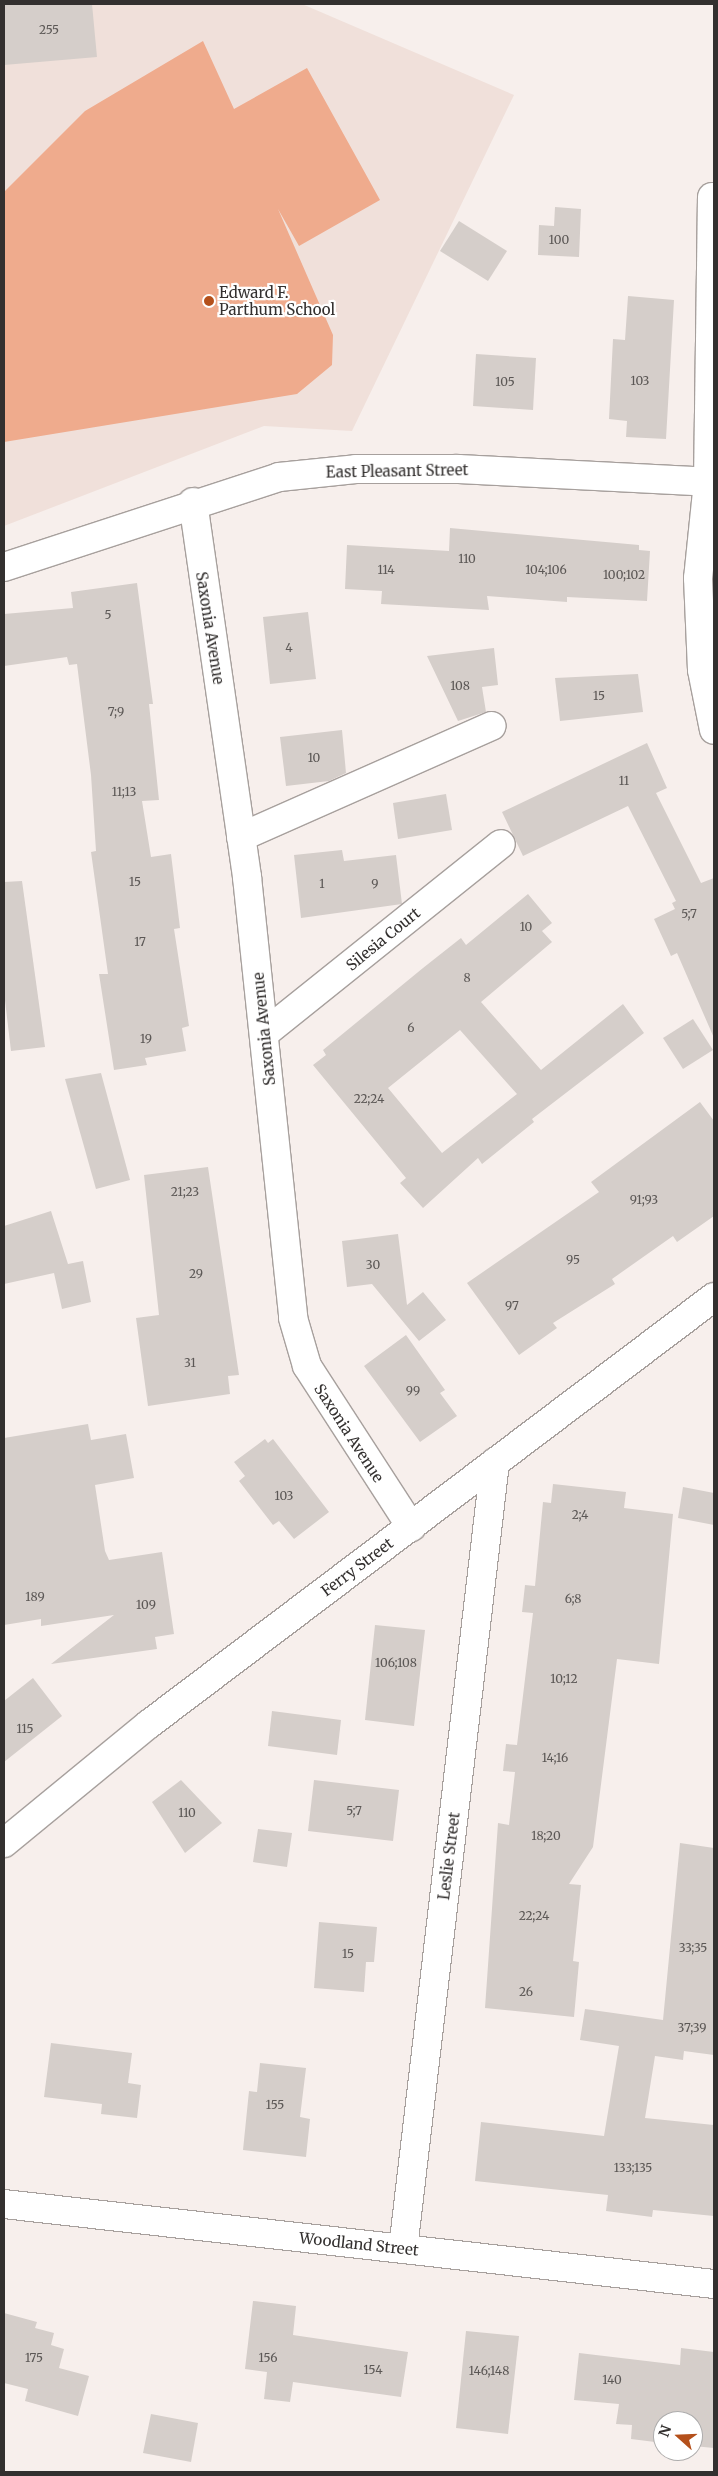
<!DOCTYPE html>
<html>
<head>
<meta charset="utf-8">
<style>
  body { margin:0 }
  #map { position:relative; width:718px; height:2476px; overflow:hidden; background:#f7efec; font-family:Merriweather,serif }
  div>[style] { position:absolute }
  [style*='--x'] { left:calc(var(--x)*1px); top:calc(var(--y)*1px); width:calc(var(--w)*1px); rotate:calc(var(--a)*1deg) }
  .built>* { inset:0; background:#f0e0da }
  .green>* { inset:0; background:#efab8d }
  .building>* { inset:0; background:#d5ceca }
  .roads { filter:drop-shadow(1px 0 #a7a09d) drop-shadow(-1px 0 #a7a09d) drop-shadow(0 1px #a7a09d) drop-shadow(0 -1px #a7a09d) }
  .minor>* { height:28px; margin:-14px; padding:0 14px; transform-origin:14px; border-radius:14px; background:#fff }
  .dots>* { width:14px; height:14px; translate:-50% -50%; box-sizing:border-box; border:2px solid #fff; border-radius:50% }
  span { translate:-50% -50%; white-space:nowrap; text-align:center; line-height:1.15; -webkit-text-stroke:4.5px #fff; paint-order:stroke }
  .number-label { font-size:12px; color:#5c5856 }
  .number-label span { -webkit-text-stroke-width:0 }
  .poi-label { font-size:15px; color:#33302f }
  .left { translate:0 -50%; text-align:left }
  .street-label { font-size:15px; color:#33302f }
  .frame { position:absolute; inset:0; border:5px solid #33302f; pointer-events:none }
  .north { position:absolute; left:653px; top:2411px; width:50px; height:50px; box-sizing:border-box; background:#fff; border:1px solid #adacac; border-radius:50%; rotate:290deg; font-size:14px; font-weight:700; line-height:20px; text-align:center; color:#33302f }
  .north::after { content:''; display:block; margin:auto; width:18px; height:22px; background:#b4501b; clip-path:polygon(50% 0,100% 100%,50% 72%,0 100%) }
</style>
</head>
<body>
<div id="map">
  <div class="built">
    <div style="clip-path:polygon(4px 4px,302px 4px,514px 95px,352px 431px,264px 426px,4px 526px)"></div>
  </div>
  <div class="green">
    <div style="clip-path:polygon(203px 41px,234px 109px,307px 68px,380px 200px,299px 246px,278px 209px,333px 335px,332px 365px,297px 394px,4px 442px,4px 192px,85px 111px)"></div>
  </div>
  <div class="building">
    <div style="clip-path:polygon(4px 4px,92px 4px,97px 57px,4px 65px)"></div>
    <div style="clip-path:polygon(555px 207px,581px 209px,579px 257px,538px 255px,539px 225px,554px 226px)"></div>
    <div style="clip-path:polygon(459px 221px,507px 251px,488px 281px,440px 251px)"></div>
    <div style="clip-path:polygon(628px 296px,674px 300px,666px 439px,626px 437px,627px 421px,609px 419px,613px 339px,625px 340px)"></div>
    <div style="clip-path:polygon(476px 354px,536px 358px,533px 410px,473px 406px)"></div>
    <div style="clip-path:polygon(450px 528px,639px 545px,639px 550px,650px 551px,647px 601px,567px 597px,567px 602px,487px 596px,489px 610px,381px 604px,382px 591px,345px 589px,347px 545px,449px 551px)"></div>
    <div style="clip-path:polygon(137px 583px,153px 704px,149px 704px,159px 800px,142px 801px,151px 857px,171px 854px,180px 928px,174px 929px,189px 1026px,182px 1028px,186px 1051px,145px 1058px,147px 1065px,114px 1070px,99px 974px,108px 974px,91px 852px,96px 851px,91px 775px,77px 664px,69px 665px,67px 657px,4px 666px,4px 614px,73px 608px,71px 592px)"></div>
    <div style="clip-path:polygon(308px 612px,316px 679px,270px 684px,263px 617px)"></div>
    <div style="clip-path:polygon(494px 648px,498px 685px,482px 687px,486px 712px,458px 721px,427px 656px)"></div>
    <div style="clip-path:polygon(638px 674px,643px 712px,560px 721px,555px 678px)"></div>
    <div style="clip-path:polygon(342px 730px,346px 773px,329px 781px,286px 786px,280px 737px)"></div>
    <div style="clip-path:polygon(647px 743px,667px 788px,656px 793px,701px 883px,714px 878px,714px 1038px,677px 953px,671px 956px,654px 919px,675px 909px,672px 903px,676px 901px,628px 806px,523px 856px,502px 812px)"></div>
    <div style="clip-path:polygon(446px 794px,452px 830px,398px 839px,393px 803px)"></div>
    <div style="clip-path:polygon(342px 850px,344px 861px,396px 855px,402px 904px,301px 918px,294px 855px)"></div>
    <div style="clip-path:polygon(22px 881px,45px 1047px,11px 1051px,4px 992px,4px 882px)"></div>
    <div style="clip-path:polygon(evenodd,528px 894px,552px 923px,542px 931px,552px 942px,481px 1002px,541px 1070px,623px 1004px,644px 1033px,532px 1119px,534px 1122px,482px 1164px,478px 1158px,423px 1208px,400px 1183px,406px 1178px,313px 1065px,326px 1055px,323px 1050px,423px 968px,461px 938px,466px 945px,528px 894px,460px 1030px,517px 1094px,442px 1153px,388px 1088px,460px 1030px)"></div>
    <div style="clip-path:polygon(693px 1019px,713px 1050px,683px 1069px,663px 1038px)"></div>
    <div style="clip-path:polygon(101px 1073px,130px 1180px,96px 1189px,65px 1079px)"></div>
    <div style="clip-path:polygon(700px 1102px,714px 1121px,714px 1216px,677px 1242px,673px 1236px,612px 1279px,615px 1284px,553px 1323px,557px 1328px,519px 1355px,467px 1283px,599px 1192px,591px 1182px)"></div>
    <div style="clip-path:polygon(208px 1167px,239px 1375px,228px 1376px,230px 1394px,148px 1406px,136px 1318px,159px 1315px,144px 1175px)"></div>
    <div style="clip-path:polygon(51px 1211px,68px 1264px,83px 1261px,91px 1302px,62px 1309px,54px 1273px,4px 1284px,4px 1226px)"></div>
    <div style="clip-path:polygon(398px 1234px,407px 1305px,423px 1292px,446px 1320px,419px 1341px,372px 1284px,347px 1287px,342px 1241px)"></div>
    <div style="clip-path:polygon(406px 1335px,445px 1390px,440px 1393px,457px 1416px,420px 1442px,364px 1366px)"></div>
    <div style="clip-path:polygon(88px 1424px,91px 1440px,126px 1434px,134px 1478px,95px 1485px,105px 1551px,109px 1560px,162px 1552px,174px 1634px,155px 1637px,157px 1649px,51px 1664px,114px 1615px,41px 1626px,41px 1619px,4px 1625px,4px 1438px)"></div>
    <div style="clip-path:polygon(265px 1439px,268px 1443px,273px 1439px,329px 1512px,294px 1539px,279px 1521px,273px 1525px,239px 1481px,245px 1476px,234px 1462px)"></div>
    <div style="clip-path:polygon(553px 1484px,626px 1492px,624px 1508px,673px 1514px,659px 1664px,617px 1659px,593px 1847px,569px 1884px,581px 1885px,573px 1961px,579px 1962px,574px 2017px,485px 2008px,498px 1823px,509px 1825px,515px 1772px,503px 1771px,506px 1744px,517px 1745px,533px 1613px,522px 1612px,525px 1585px,535px 1586px,543px 1502px,551px 1503px)"></div>
    <div style="clip-path:polygon(683px 1487px,714px 1493px,714px 1525px,678px 1518px)"></div>
    <div style="clip-path:polygon(375px 1625px,425px 1630px,414px 1726px,365px 1720px)"></div>
    <div style="clip-path:polygon(33px 1678px,62px 1716px,4px 1762px,4px 1701px)"></div>
    <div style="clip-path:polygon(272px 1711px,341px 1720px,337px 1755px,268px 1746px)"></div>
    <div style="clip-path:polygon(181px 1780px,222px 1823px,185px 1853px,152px 1802px)"></div>
    <div style="clip-path:polygon(314px 1780px,399px 1790px,393px 1841px,308px 1831px)"></div>
    <div style="clip-path:polygon(258px 1829px,292px 1833px,287px 1867px,253px 1862px)"></div>
    <div style="clip-path:polygon(680px 1843px,714px 1848px,714px 2055px,684px 2051px,683px 2060px,655px 2056px,645px 2118px,714px 2125px,714px 2216px,653px 2210px,652px 2217px,606px 2211px,608px 2195px,475px 2181px,481px 2122px,604px 2136px,619px 2046px,580px 2040px,585px 2009px,663px 2020px)"></div>
    <div style="clip-path:polygon(319px 1922px,377px 1927px,374px 1962px,366px 1962px,364px 1992px,314px 1988px)"></div>
    <div style="clip-path:polygon(51px 2043px,132px 2053px,128px 2083px,141px 2085px,137px 2118px,101px 2114px,102px 2104px,44px 2097px)"></div>
    <div style="clip-path:polygon(260px 2063px,306px 2068px,300px 2117px,310px 2119px,306px 2157px,243px 2150px,249px 2091px,257px 2092px)"></div>
    <div style="clip-path:polygon(253px 2301px,296px 2306px,293px 2335px,408px 2352px,401px 2397px,293px 2382px,290px 2402px,264px 2399px,267px 2372px,245px 2369px)"></div>
    <div style="clip-path:polygon(4px 2313px,37px 2322px,35px 2328px,54px 2333px,51px 2345px,64px 2349px,59px 2368px,89px 2376px,78px 2416px,25px 2401px,28px 2389px,4px 2383px)"></div>
    <div style="clip-path:polygon(466px 2331px,519px 2336px,508px 2434px,456px 2428px)"></div>
    <div style="clip-path:polygon(681px 2348px,714px 2352px,714px 2448px,693px 2446px,693px 2421px,663px 2421px,663px 2443px,631px 2439px,632px 2425px,616px 2424px,619px 2404px,574px 2400px,579px 2353px,680px 2365px)"></div>
    <div style="clip-path:polygon(151px 2414px,198px 2423px,191px 2462px,143px 2453px)"></div>
  </div>
  <div class="roads">
    <div class="minor">
      <div style="--x:712;--y:197;--w:285;--a:90.8"></div>
      <div style="--x:708;--y:482;--w:97;--a:95.9"></div>
      <div style="--x:698;--y:578;--w:92;--a:87.5"></div>
      <div style="--x:702;--y:670;--w:61;--a:78.7"></div>
      <div style="--x:193;--y:502;--w:379;--a:81.8"></div>
      <div style="--x:247;--y:877;--w:443;--a:84"></div>
      <div style="--x:293;--y:1318;--w:50;--a:73.7"></div>
      <div style="--x:307;--y:1366;--w:192;--a:57.1"></div>
      <div style="--x:4;--y:567;--w:289;--a:-18.1"></div>
      <div style="--x:279;--y:477;--w:77;--a:-5.9"></div>
      <div style="--x:356;--y:469;--w:102;--a:0"></div>
      <div style="--x:458;--y:469;--w:256;--a:2.9"></div>
      <div style="--x:241;--y:837;--w:274;--a:-23.9"></div>
      <div style="--x:265;--y:1033;--w:302;--a:-38.7"></div>
      <div style="--x:4;--y:1843;--w:188;--a:-39.4"></div>
      <div style="--x:149;--y:1724;--w:708;--a:-37.08"></div>
      <div style="--x:4;--y:2204;--w:714;--a:6.43"></div>
      <div style="--x:403;--y:2249;--w:792;--a:-83.33"></div>
    </div>
  </div>
  <div class="dots">
    <div style="left:209px;top:301px;background:#b4501b"></div>
  </div>
  <div class="number-label">
    <span style="left:49px;top:30px">255</span>
    <span style="left:559px;top:240px">100</span>
    <span style="left:640px;top:381px">103</span>
    <span style="left:505px;top:382px">105</span>
    <span style="left:467px;top:559px">110</span>
    <span style="left:386px;top:570px">114</span>
    <span style="left:546px;top:570px">104;106</span>
    <span style="left:624px;top:575px">100;102</span>
    <span style="left:108px;top:615px">5</span>
    <span style="left:289px;top:648px">4</span>
    <span style="left:460px;top:686px">108</span>
    <span style="left:599px;top:696px">15</span>
    <span style="left:116px;top:712px">7;9</span>
    <span style="left:314px;top:758px">10</span>
    <span style="left:624px;top:781px">11</span>
    <span style="left:124px;top:792px">11;13</span>
    <span style="left:135px;top:882px">15</span>
    <span style="left:322px;top:884px">1</span>
    <span style="left:375px;top:884px">9</span>
    <span style="left:689px;top:914px">5;7</span>
    <span style="left:526px;top:927px">10</span>
    <span style="left:140px;top:942px">17</span>
    <span style="left:467px;top:978px">8</span>
    <span style="left:411px;top:1028px">6</span>
    <span style="left:146px;top:1039px">19</span>
    <span style="left:369px;top:1099px">22;24</span>
    <span style="left:185px;top:1192px">21;23</span>
    <span style="left:644px;top:1200px">91;93</span>
    <span style="left:573px;top:1260px">95</span>
    <span style="left:373px;top:1265px">30</span>
    <span style="left:196px;top:1274px">29</span>
    <span style="left:512px;top:1306px">97</span>
    <span style="left:190px;top:1363px">31</span>
    <span style="left:413px;top:1391px">99</span>
    <span style="left:284px;top:1496px">103</span>
    <span style="left:580px;top:1515px">2;4</span>
    <span style="left:35px;top:1597px">189</span>
    <span style="left:573px;top:1599px">6;8</span>
    <span style="left:146px;top:1605px">109</span>
    <span style="left:396px;top:1663px">106;108</span>
    <span style="left:564px;top:1679px">10;12</span>
    <span style="left:25px;top:1729px">115</span>
    <span style="left:555px;top:1758px">14;16</span>
    <span style="left:354px;top:1811px">5;7</span>
    <span style="left:187px;top:1813px">110</span>
    <span style="left:546px;top:1836px">18;20</span>
    <span style="left:534px;top:1916px">22;24</span>
    <span style="left:693px;top:1948px">33;35</span>
    <span style="left:348px;top:1954px">15</span>
    <span style="left:526px;top:1992px">26</span>
    <span style="left:692px;top:2028px">37;39</span>
    <span style="left:275px;top:2105px">155</span>
    <span style="left:633px;top:2168px">133;135</span>
    <span style="left:34px;top:2358px">175</span>
    <span style="left:268px;top:2358px">156</span>
    <span style="left:373px;top:2370px">154</span>
    <span style="left:489px;top:2371px">146;148</span>
    <span style="left:612px;top:2380px">140</span>
  </div>
  <div class="poi-label">
    <span class="left" style="left:219px;top:301px">Edward F.<br>Parthum School</span>
  </div>
  <div class="street-label">
    <span style="left:397px;top:471px;rotate:-1deg">East Pleasant Street</span>
    <span style="left:210px;top:628px;rotate:81deg">Saxonia Avenue</span>
    <span style="left:383px;top:939px;rotate:-39deg">Silesia Court</span>
    <span style="left:264px;top:1029px;rotate:-96deg">Saxonia Avenue</span>
    <span style="left:349px;top:1433px;rotate:57deg">Saxonia Avenue</span>
    <span style="left:357px;top:1567px;rotate:-37deg">Ferry Street</span>
    <span style="left:449px;top:1856px;rotate:-83deg">Leslie Street</span>
    <span style="left:359px;top:2244px;rotate:6deg">Woodland Street</span>
  </div>
  <div class="frame"></div>
  <div class="north">N</div>
</div>
</body>
</html>
